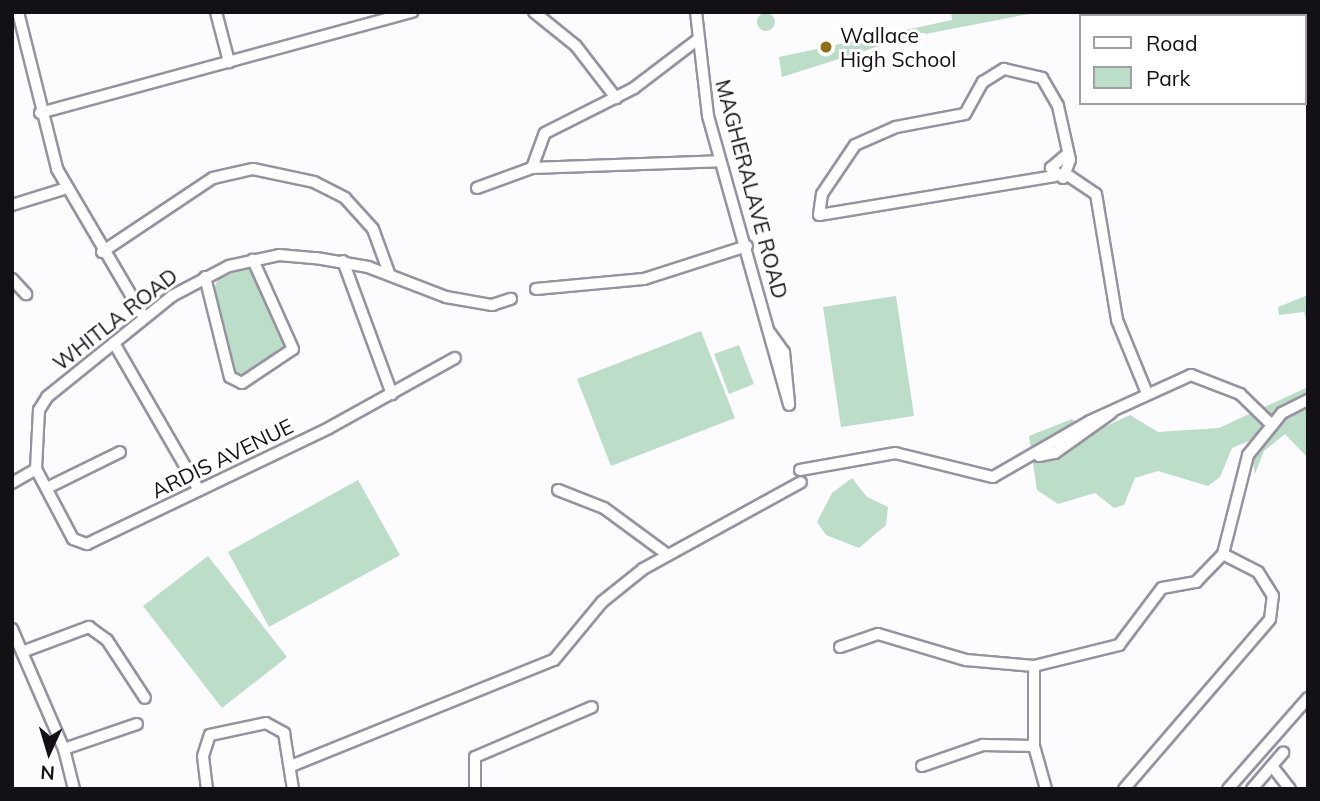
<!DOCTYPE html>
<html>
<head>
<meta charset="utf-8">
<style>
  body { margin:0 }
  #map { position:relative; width:1320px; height:801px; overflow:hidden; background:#fcfbfe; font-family:Mulish,sans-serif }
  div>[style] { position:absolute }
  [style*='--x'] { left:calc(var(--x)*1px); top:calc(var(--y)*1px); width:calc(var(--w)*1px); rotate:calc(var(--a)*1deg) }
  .green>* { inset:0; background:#bcddc8 }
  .round { border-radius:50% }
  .roads { filter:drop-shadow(2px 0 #9792a0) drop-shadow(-2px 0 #9792a0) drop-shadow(0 2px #9792a0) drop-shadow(0 -2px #9792a0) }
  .minor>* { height:10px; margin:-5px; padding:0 5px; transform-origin:5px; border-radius:5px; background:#fff }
  .dots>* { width:19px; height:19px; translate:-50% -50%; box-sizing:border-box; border:4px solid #fff; border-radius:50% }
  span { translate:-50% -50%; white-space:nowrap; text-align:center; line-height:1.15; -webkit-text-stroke:6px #fff; paint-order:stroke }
  .poi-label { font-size:21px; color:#131116 }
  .left { translate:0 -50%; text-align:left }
  .street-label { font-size:21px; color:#131116 }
  .frame { position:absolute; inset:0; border:14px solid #131116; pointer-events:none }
  .legend { position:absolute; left:1079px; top:14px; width:228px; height:91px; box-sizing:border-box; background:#fff; border:2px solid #a1a0a2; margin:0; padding:9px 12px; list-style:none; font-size:21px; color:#131116 }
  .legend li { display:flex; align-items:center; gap:14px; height:35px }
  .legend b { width:35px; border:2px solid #a1a0a2 }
  .north { position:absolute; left:14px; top:717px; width:70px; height:70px; -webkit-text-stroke:5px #fff; paint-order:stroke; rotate:184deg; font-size:19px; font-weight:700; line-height:28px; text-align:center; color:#131116 }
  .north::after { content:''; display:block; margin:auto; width:24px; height:32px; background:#131116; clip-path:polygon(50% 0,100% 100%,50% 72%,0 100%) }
</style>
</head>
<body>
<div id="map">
  <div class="green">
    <div style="clip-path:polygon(951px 12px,1039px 12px,905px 38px,782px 77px,779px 57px,952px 20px)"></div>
    <div class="round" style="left:757px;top:13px;width:18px;height:18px"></div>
    <div style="clip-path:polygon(250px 268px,288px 345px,284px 355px,243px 378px,231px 373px,214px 289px,219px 276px)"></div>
    <div style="clip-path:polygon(1308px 295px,1308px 324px,1304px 312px,1279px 315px,1278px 307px)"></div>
    <div style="clip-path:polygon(896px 296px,914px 416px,841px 427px,823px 307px)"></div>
    <div style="clip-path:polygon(701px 331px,735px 418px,611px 466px,577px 379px)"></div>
    <div style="clip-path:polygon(739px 345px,754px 384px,729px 394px,714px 354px)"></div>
    <div style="clip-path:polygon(1308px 387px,1308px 458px,1285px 434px,1264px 451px,1255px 474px,1249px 441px,1232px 448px,1220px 477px,1208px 486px,1158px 471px,1135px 478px,1124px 505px,1114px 508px,1095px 493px,1058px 504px,1037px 490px,1029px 436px,1072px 419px,1089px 434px,1130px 415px,1158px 432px,1219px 428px)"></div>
    <div style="clip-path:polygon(852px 478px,867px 497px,888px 507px,886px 525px,859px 548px,826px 535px,817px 522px,832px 493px)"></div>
    <div style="clip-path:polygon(358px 480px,400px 555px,269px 627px,228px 552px)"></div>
    <div style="clip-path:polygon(208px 556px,287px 657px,222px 708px,143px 606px)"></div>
  </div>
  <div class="roads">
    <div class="minor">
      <div style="--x:18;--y:12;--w:162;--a:76"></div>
      <div style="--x:57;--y:169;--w:172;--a:59.6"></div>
      <div style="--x:216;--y:12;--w:52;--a:75.4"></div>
      <div style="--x:534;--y:12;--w:54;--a:39"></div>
      <div style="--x:576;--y:46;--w:66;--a:52.4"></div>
      <div style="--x:696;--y:12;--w:105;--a:83.4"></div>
      <div style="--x:708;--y:116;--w:300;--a:74.3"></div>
      <div style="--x:40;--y:113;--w:386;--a:-15.2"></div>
      <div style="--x:532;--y:168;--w:37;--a:-70"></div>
      <div style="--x:545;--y:133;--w:100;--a:-26.8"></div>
      <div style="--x:634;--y:88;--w:79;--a:-37.3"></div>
      <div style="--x:1055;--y:176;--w:239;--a:170.6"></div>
      <div style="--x:819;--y:215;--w:21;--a:-82"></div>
      <div style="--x:822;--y:194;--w:59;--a:-56"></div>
      <div style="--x:855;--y:145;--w:45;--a:-23.7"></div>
      <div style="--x:896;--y:127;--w:70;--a:-10.7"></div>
      <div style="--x:965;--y:114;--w:37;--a:-61"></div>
      <div style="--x:983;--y:82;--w:25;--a:-32"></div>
      <div style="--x:1004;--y:69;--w:39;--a:13"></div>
      <div style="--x:1042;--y:78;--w:32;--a:60"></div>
      <div style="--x:1058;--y:106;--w:55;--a:77.5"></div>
      <div style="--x:1070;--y:160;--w:19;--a:111"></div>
      <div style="--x:1063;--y:178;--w:16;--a:-140"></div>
      <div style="--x:1051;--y:168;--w:18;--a:-41"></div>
      <div style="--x:1069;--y:176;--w:32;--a:34"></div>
      <div style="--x:1096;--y:194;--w:128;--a:80.5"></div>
      <div style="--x:1117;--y:320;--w:79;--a:67.7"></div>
      <div style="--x:477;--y:188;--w:59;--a:-20"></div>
      <div style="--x:532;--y:168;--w:188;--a:-2.1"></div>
      <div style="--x:12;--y:205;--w:58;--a:-17.2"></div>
      <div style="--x:102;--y:252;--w:133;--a:-33.7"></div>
      <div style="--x:213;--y:178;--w:41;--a:-12.7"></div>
      <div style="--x:253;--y:169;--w:62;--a:12"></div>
      <div style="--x:314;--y:182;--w:35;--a:27"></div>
      <div style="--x:345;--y:198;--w:42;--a:47.9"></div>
      <div style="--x:373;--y:229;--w:47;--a:70"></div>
      <div style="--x:343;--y:261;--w:142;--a:69.8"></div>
      <div style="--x:205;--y:277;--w:103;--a:76"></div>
      <div style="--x:230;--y:377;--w:13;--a:27"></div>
      <div style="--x:242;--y:383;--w:61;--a:-33.7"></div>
      <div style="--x:293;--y:349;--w:98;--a:-114.2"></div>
      <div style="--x:12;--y:279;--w:21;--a:47"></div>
      <div style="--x:536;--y:289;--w:108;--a:-5.3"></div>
      <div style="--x:644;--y:279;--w:108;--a:-17.8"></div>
      <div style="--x:770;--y:333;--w:24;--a:54"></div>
      <div style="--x:784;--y:352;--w:51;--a:84.4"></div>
      <div style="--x:114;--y:343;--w:170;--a:60"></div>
      <div style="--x:1039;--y:456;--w:16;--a:-11"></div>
      <div style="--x:1055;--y:453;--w:69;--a:-35.5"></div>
      <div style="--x:36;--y:469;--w:79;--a:62.1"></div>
      <div style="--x:73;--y:539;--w:15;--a:20"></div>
      <div style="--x:87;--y:544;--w:268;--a:-25.6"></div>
      <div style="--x:329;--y:428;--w:144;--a:-29.1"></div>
      <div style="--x:800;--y:470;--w:97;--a:-10.1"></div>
      <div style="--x:895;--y:453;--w:101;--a:13.8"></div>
      <div style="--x:993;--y:477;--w:112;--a:-30"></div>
      <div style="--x:1090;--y:421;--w:111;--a:-24.5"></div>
      <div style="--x:1191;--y:375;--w:53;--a:21.2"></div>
      <div style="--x:1240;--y:394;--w:45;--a:44.1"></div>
      <div style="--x:12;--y:483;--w:28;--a:-30"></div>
      <div style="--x:36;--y:469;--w:59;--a:-87.1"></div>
      <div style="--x:39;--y:410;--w:15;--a:-58"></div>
      <div style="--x:47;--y:397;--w:161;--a:-38.9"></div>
      <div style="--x:172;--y:296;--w:64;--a:-27.8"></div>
      <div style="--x:229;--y:266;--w:51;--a:-12.4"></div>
      <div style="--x:279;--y:255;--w:37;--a:5"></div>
      <div style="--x:316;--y:258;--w:53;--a:9.8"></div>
      <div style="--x:368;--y:267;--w:84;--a:21"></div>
      <div style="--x:446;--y:297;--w:47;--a:9.9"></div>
      <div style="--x:492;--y:305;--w:20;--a:-18"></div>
      <div style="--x:49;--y:487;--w:79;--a:-26.2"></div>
      <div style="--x:558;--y:490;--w:49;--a:21.4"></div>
      <div style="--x:604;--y:508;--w:76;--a:36.4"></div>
      <div style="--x:12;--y:629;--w:131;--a:66.6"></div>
      <div style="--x:64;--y:749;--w:41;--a:76"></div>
      <div style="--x:840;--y:647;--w:40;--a:-18.9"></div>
      <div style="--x:878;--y:634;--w:92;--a:16.5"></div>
      <div style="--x:966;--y:660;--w:68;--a:5"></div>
      <div style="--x:1034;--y:666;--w:88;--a:-13.9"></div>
      <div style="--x:1119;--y:645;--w:71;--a:-53"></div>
      <div style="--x:1162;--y:588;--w:35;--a:-10"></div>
      <div style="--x:1196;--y:582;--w:39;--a:-46"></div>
      <div style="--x:1223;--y:554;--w:102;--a:-75.8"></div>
      <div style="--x:1248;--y:455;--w:54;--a:-51"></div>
      <div style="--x:1282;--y:413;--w:29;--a:-27"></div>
      <div style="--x:22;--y:652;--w:72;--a:-20.5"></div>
      <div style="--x:89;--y:627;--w:22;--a:36"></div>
      <div style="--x:107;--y:640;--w:69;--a:56.8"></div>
      <div style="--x:1034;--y:666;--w:80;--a:90"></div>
      <div style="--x:1034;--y:746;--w:45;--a:74.4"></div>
      <div style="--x:64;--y:749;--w:77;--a:-18.9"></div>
      <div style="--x:291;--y:766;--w:284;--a:-22"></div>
      <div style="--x:554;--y:660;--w:75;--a:-50.4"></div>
      <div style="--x:602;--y:602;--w:53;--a:-38.8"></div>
      <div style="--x:643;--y:569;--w:180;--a:-28.8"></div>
      <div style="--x:922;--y:766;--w:65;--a:-19"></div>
      <div style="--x:983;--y:745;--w:51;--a:1.1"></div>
      <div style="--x:1272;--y:766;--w:29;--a:52"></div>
      <div style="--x:207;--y:789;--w:33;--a:-97"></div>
      <div style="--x:203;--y:756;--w:22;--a:-72"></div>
      <div style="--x:210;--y:735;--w:57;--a:-12.1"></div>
      <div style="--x:266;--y:723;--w:21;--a:29"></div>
      <div style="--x:284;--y:733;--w:57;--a:80.9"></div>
      <div style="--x:475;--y:789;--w:32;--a:-90"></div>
      <div style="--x:475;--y:757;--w:127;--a:-23.1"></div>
      <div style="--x:1124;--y:789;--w:224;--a:-49.3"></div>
      <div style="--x:1270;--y:619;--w:23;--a:-83"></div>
      <div style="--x:1273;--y:596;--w:28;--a:-122"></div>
      <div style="--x:1258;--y:572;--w:39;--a:-153"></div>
      <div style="--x:1228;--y:789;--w:121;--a:-48.7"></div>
      <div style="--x:1252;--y:789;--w:48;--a:-49.3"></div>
    </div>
  </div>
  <div class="dots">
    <div style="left:826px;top:47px;background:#906e13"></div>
  </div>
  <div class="poi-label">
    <span class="left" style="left:840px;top:47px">Wallace<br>High School</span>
  </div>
  <div class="street-label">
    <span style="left:752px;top:189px;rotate:75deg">MAGHERALAVE ROAD</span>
    <span style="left:115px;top:319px;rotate:-38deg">WHITLA ROAD</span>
    <span style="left:222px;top:458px;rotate:-26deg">ARDIS AVENUE</span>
  </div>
  <div class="frame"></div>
  <ul class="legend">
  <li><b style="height:9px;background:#fff"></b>Road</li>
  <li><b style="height:19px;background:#bcddc8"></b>Park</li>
  </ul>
  <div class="north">N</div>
</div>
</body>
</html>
